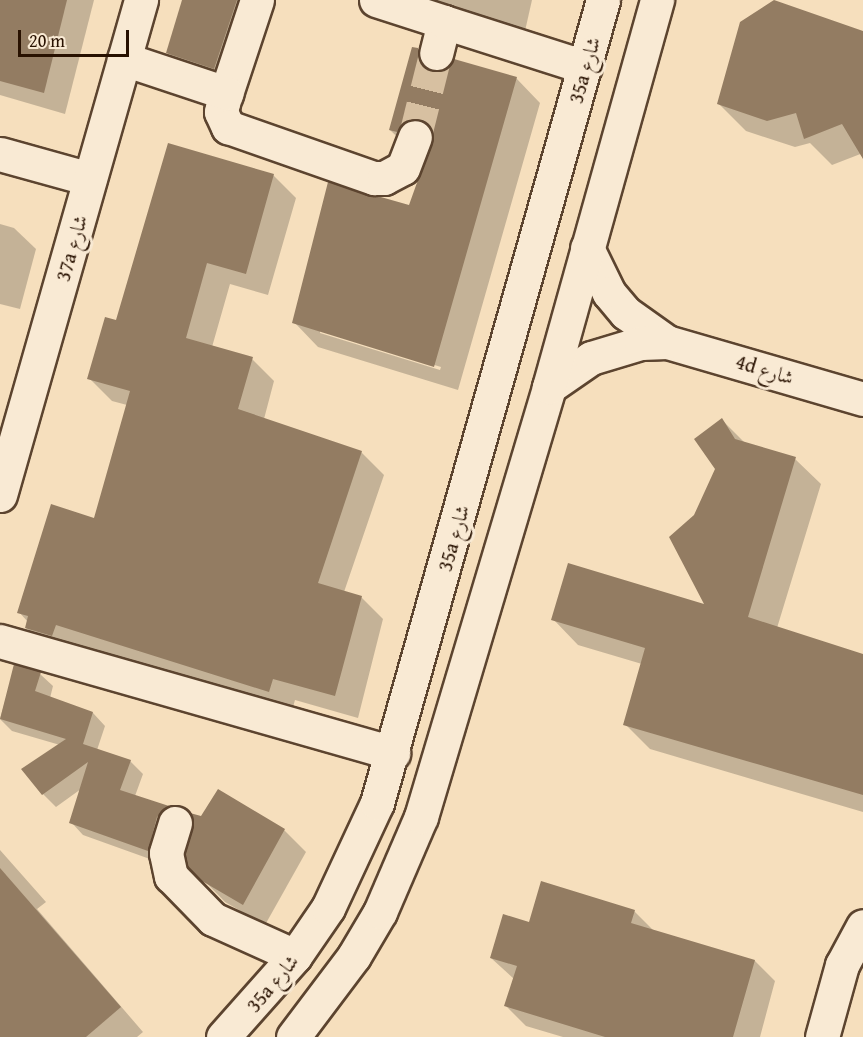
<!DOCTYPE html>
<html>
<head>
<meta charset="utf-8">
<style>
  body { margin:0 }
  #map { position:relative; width:863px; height:1037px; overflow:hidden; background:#f6dfbd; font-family:"Gentium Book Plus",Amiri,serif }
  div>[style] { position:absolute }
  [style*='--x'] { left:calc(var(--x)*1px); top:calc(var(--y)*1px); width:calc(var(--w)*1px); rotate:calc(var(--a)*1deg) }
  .shadow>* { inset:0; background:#0003 }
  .building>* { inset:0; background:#937c62 }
  .street-tunnel>* { height:33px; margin-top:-16.5px; transform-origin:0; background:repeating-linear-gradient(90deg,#d7c0a1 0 33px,transparent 0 49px) }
  .roads { filter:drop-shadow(2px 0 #5c442f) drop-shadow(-2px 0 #5c442f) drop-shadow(0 2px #5c442f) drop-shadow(0 -2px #5c442f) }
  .street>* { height:33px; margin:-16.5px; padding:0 16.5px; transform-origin:16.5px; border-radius:16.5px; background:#f9ead4 }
  .secondary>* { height:33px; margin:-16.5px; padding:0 16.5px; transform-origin:16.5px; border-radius:16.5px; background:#f9ead4 }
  span { translate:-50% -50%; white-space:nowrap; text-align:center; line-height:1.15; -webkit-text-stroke:6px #f9ead4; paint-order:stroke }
  .street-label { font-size:20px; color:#281100 }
  .scale { position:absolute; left:18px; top:30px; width:111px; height:27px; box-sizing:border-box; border:3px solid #281100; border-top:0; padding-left:8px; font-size:18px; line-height:21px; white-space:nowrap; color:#281100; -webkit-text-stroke:4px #f9ead4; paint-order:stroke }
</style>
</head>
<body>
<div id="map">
  <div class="shadow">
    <div style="clip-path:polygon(0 0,94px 0,65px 114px,0 95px)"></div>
    <div style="clip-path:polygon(184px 0,254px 0,229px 83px,183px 68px,168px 53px)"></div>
    <div style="clip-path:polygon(393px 0,532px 0,525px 31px)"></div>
    <div style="clip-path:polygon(863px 33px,863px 153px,832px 165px,810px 143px,795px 147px,746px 131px,719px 104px)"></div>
    <div style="clip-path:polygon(evenodd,417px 50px,440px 72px,516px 78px,540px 103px,458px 390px,318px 347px,294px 322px,410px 207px,432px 145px,415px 154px,390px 130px,417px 50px,320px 330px,441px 367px,440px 370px,320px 333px,320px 330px)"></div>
    <div style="clip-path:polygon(273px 175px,296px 198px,268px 295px,230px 284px,212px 347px,252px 359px,274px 381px,264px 419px,361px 452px,384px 475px,344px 592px,361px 597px,383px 619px,358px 718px,295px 700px,291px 714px,49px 651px,26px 628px,28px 622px,19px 612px,95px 520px,127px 405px,112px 401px,89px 378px,118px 322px)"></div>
    <div style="clip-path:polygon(0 224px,14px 228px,36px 249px,20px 309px,0 304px)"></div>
    <div style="clip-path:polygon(722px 420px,746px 444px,795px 459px,821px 484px,777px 628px,863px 656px,863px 812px,650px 749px,625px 724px,642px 664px,578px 645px,553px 619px,707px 607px,695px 516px,717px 468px)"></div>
    <div style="clip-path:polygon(15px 666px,40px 674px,53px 686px,50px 698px,93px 713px,105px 726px,97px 750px,130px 761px,143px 774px,135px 796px,168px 807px,180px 820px,161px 863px,83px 835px,71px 822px,81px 789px,56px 807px,43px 794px,60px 745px,12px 731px,0 719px)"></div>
    <div style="clip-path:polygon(195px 828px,284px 830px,306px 852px,265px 925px,225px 902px,190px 866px)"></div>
    <div style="clip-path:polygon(0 850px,46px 902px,37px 909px,143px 1032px,137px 1037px,0 1037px)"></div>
    <div style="clip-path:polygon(634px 911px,655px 932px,755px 961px,775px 981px,760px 1037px,563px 1037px,526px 1026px,506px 1006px,514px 979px,491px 958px,530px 924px)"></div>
  </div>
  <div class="building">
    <div style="clip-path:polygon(0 0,67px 0,44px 93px,0 81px)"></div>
    <div style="clip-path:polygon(182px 0,237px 0,214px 69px,166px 53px)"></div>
    <div style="clip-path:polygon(774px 0,863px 31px,863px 159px,842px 124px,804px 139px,796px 113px,767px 121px,717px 104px,740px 22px)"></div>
    <div style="clip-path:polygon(412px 47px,418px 48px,423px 66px,431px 71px,442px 71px,454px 59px,517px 77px,434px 367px,292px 323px,328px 182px,409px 205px,434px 135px,429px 125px,413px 118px,403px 123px,397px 132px,389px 130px)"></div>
    <div style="clip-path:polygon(168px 143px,274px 174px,246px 274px,207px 263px,186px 338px,253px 357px,238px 409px,362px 451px,318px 583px,362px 596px,335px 696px,273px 679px,269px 692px,56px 625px,52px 636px,25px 628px,28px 616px,17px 613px,51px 504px,94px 518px,130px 391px,87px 379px,105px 317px,116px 320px)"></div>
    <div style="clip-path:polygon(722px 418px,735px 439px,796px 457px,748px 617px,863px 654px,863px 795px,623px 725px,645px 648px,551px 620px,568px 563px,704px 604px,669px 537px,694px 515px,715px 469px,694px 439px)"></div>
    <div style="clip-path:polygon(14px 664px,41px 672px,35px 691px,93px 712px,83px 744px,131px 760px,120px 790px,169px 806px,157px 817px,148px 851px,69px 823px,88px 762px,42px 795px,21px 769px,66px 739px,0 719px)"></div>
    <div style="clip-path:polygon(218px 789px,285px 829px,243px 905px,202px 881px,188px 867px,185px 854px,193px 828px,190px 813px,201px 816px)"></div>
    <div style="clip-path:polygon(0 868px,121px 1007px,86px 1037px,0 1037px)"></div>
    <div style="clip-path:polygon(541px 881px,635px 910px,631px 923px,755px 960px,733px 1037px,605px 1037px,504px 1006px,517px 966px,490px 958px,503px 914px,529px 922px)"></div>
  </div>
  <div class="street-tunnel">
    <div style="--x:415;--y:137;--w:87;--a:-76"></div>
  </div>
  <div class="roads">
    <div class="street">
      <div style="--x:257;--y:0;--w:108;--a:108.3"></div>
      <div style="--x:223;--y:103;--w:9;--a:103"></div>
      <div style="--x:221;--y:112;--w:17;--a:65"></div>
      <div style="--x:228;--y:127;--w:155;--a:19.3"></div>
      <div style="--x:374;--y:178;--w:10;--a:0"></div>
      <div style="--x:384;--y:178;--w:21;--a:-28"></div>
      <div style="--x:403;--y:168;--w:33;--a:-69"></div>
      <div style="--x:376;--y:0;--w:71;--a:17.9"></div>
      <div style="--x:444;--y:22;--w:32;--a:104"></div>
      <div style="--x:444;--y:22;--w:148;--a:17.7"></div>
      <div style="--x:124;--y:59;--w:108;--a:18.4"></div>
      <div style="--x:0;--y:154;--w:93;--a:15.5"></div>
      <div style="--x:587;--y:248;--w:50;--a:63.9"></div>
      <div style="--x:609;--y:293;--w:26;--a:50"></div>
      <div style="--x:626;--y:313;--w:50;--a:35.3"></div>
      <div style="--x:667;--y:342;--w:204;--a:16.2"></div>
      <div style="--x:549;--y:387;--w:51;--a:-34.6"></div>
      <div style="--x:591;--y:358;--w:52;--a:-16.7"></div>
      <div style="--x:641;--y:343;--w:26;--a:-2"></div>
      <div style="--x:0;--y:495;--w:515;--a:-74.1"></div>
      <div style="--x:0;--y:641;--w:409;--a:15.9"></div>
      <div style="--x:175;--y:823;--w:31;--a:107"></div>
      <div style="--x:166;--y:853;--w:24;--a:78"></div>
      <div style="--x:171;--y:876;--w:60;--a:45.7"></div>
      <div style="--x:213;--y:919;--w:90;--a:24.3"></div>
      <div style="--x:822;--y:1037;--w:75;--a:-74.5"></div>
      <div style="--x:842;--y:965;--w:44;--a:-61.7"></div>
    </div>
    <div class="secondary">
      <div style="--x:223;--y:1037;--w:108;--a:-48.4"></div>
      <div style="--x:295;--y:956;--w:58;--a:-55.5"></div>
      <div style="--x:328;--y:908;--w:116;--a:-65"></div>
      <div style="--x:377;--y:803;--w:834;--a:-74.28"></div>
      <div style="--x:293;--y:1037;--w:101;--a:-53"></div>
      <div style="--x:354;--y:956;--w:51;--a:-59.4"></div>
      <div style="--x:380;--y:912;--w:103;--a:-66.7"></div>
      <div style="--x:421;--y:817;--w:449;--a:-73.4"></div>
      <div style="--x:549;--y:387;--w:402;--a:-74.4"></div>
    </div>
  </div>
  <div class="street-label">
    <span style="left:584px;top:70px;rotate:-74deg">35a شارع</span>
    <span style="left:71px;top:248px;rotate:-74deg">37a شارع</span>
    <span style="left:765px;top:369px;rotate:17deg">4d شارع</span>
    <span style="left:453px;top:538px;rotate:-74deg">35a شارع</span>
    <span style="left:272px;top:983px;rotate:-50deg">35a شارع</span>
  </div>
  <div class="scale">20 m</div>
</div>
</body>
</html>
